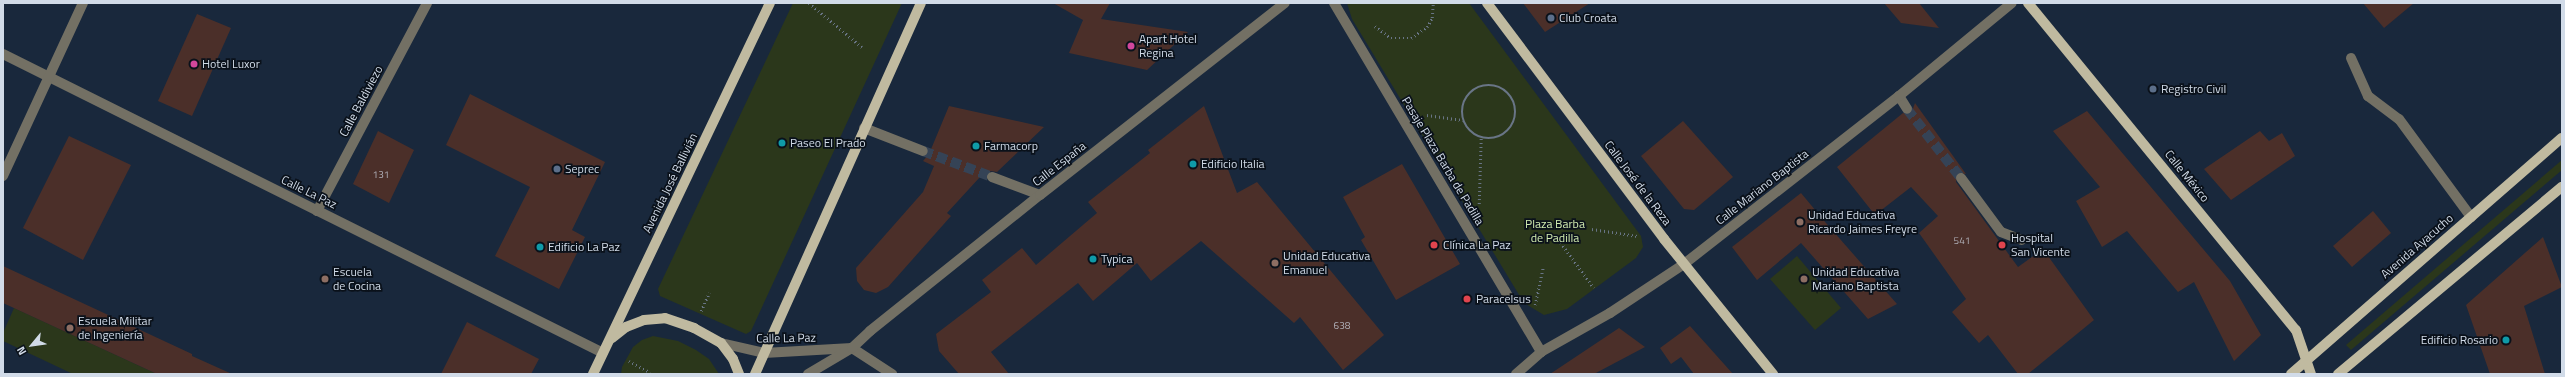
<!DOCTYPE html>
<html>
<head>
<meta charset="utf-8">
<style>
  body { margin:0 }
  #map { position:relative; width:2565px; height:377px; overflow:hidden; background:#19283c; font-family:"Titillium Web",sans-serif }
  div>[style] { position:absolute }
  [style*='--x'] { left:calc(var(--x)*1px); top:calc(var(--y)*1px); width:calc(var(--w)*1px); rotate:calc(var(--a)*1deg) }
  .green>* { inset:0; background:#2b371b }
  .building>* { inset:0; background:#4b2f29 }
  .minor-tunnel>* { height:10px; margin-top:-5px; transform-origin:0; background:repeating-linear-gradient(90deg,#354356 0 10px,transparent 0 15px) }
  .path>* { height:2.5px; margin-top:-1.25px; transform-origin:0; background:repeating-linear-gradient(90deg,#697586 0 1px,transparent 0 4px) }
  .path>.ring { margin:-1.25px; padding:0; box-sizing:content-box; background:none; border:2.5px solid #697586; border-radius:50% }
  .minor>* { height:10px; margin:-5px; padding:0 5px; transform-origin:5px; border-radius:5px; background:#737064 }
  .major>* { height:10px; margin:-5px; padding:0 5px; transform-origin:5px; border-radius:5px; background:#c0baa0 }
  .dots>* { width:11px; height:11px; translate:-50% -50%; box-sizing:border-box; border:2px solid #0a111a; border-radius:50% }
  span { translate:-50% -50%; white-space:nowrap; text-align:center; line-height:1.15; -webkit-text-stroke:3.5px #0a111a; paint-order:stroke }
  .number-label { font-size:10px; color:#b0b0b8 }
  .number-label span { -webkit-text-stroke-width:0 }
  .poi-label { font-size:12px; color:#d1dbe8 }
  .left { translate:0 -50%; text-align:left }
  .right { translate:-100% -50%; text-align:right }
  .street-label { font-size:12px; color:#d1dbe8 }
  .park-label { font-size:12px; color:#d2ecb0 }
  .frame { position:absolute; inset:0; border:4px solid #d1dbe8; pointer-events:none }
  .north { position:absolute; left:12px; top:325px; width:40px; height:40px; -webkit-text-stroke:3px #0a111a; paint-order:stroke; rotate:241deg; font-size:11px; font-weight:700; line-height:16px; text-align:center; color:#d1dbe8 }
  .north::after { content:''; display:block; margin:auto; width:14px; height:18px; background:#d1dbe8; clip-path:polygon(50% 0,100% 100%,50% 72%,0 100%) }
</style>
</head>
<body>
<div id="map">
  <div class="green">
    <div style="clip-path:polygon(793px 3px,902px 3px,751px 331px,746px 334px,660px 296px,658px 289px)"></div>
    <div style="clip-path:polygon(1347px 3px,1469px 3px,1641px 236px,1643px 247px,1636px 258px,1567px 309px,1544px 315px,1524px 303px,1352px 19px)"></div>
    <div style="clip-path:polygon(2562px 160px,2562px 170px,2351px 350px,2346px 345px)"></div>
    <div style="clip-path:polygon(1797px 256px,1841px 308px,1815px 330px,1770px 279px)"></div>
    <div style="clip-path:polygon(14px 308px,157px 374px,73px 374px,3px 341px,3px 333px)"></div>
    <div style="clip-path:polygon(653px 336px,678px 341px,696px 350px,709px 359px,719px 374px,621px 374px,622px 367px,633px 347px,642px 340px)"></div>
  </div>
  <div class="building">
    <div style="clip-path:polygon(1053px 3px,1110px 3px,1101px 19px,1188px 32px,1147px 70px,1069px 53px,1083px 20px)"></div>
    <div style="clip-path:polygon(1523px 3px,1590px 3px,1545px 32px)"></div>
    <div style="clip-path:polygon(1884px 3px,1919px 3px,1939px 28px,1901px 23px)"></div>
    <div style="clip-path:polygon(2363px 3px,2414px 3px,2384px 28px)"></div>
    <div style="clip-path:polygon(197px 14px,231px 28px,192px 116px,158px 101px)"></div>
    <div style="clip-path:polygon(470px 94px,605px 162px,572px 230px,585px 237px,559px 289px,495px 256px,530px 187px,446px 145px)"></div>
    <div style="clip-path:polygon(1915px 103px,1966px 174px,1957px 173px,1956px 182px,2018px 267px,2043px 249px,2094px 320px,2028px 374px,2018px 374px,1988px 335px,1979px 343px,1952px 312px,1966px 299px,1919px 233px,1938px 216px,1911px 187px,1875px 215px,1837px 167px,1903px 113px,1911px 114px)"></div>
    <div style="clip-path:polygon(949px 106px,1044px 127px,997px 172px,991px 171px,980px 177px,947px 213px,951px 216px,888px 287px,876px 293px,864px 290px,857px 281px,856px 268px,923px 192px,934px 166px,923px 161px,929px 154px)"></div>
    <div style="clip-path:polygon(1204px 106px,1237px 193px,1257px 182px,1384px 335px,1343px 370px,1300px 317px,1294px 323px,1201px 241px,1151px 281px,1137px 263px,1093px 301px,1078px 283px,991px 352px,1009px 374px,959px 374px,939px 351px,936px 334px,991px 292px,982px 280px,1022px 248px,1036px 265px,1097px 213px,1088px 202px,1150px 153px,1148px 150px)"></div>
    <div style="clip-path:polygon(2087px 111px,2230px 281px,2261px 335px,2234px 361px,2194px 282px,2178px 292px,2127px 231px,2102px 247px,2076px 201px,2100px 187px,2053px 131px)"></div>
    <div style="clip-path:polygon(1683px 121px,1733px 177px,1694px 210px,1684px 209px,1641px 156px)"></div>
    <div style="clip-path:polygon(378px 131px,414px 150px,389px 203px,353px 184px)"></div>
    <div style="clip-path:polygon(2260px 131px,2269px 141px,2282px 133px,2295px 156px,2231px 200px,2204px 169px)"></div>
    <div style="clip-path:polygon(69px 136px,131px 165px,83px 260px,23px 228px)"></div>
    <div style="clip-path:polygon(1402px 164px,1460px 264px,1396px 300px,1361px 240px,1365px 237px,1343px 197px)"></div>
    <div style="clip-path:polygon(1801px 193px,1826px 223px,1897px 304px,1868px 319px,1801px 243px,1757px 280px,1732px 247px)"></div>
    <div style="clip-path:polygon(2373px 211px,2391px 233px,2352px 267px,2333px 246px)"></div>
    <div style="clip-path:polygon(2543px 237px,2562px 287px,2524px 306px,2545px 374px,2490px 374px,2466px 305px)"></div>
    <div style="clip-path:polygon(3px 266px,192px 354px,192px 356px,232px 374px,157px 374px,3px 303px)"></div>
    <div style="clip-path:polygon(467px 322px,539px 359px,531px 374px,441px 374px)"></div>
    <div style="clip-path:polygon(1690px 326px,1733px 374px,1694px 374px,1681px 357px,1671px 364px,1660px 348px)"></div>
    <div style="clip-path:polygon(1619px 328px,1645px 347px,1594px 374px,1550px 374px)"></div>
  </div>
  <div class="minor-tunnel">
    <div style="--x:1907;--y:109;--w:88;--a:52"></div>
    <div style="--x:923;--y:151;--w:74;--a:20.6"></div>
  </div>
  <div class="path">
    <div style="--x:809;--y:3;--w:69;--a:39.7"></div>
    <div style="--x:1375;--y:26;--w:20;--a:37"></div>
    <div style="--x:1391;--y:38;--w:20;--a:0"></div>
    <div style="--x:1411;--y:38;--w:19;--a:-35"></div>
    <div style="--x:1427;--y:27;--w:10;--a:-61"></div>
    <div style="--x:1432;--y:18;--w:15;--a:-86"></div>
    <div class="ring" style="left:1462px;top:85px;width:51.5px;height:51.5px"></div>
    <div style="--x:1427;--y:115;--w:36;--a:8"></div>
    <div style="--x:1479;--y:204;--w:66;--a:-88.3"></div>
    <div style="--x:1592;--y:229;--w:46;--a:8.8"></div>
    <div style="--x:1556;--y:236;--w:64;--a:53.8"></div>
    <div style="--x:1535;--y:305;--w:38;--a:-78"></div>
    <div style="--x:701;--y:311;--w:20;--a:-66"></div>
    <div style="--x:629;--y:361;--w:24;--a:28"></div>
  </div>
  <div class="minor">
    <div style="--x:1334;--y:3;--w:406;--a:59.3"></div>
    <div style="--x:3;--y:54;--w:670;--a:26.49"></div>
    <div style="--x:2351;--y:58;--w:42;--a:65.9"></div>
    <div style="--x:2368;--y:96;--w:39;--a:37"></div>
    <div style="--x:2399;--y:119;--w:122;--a:53.7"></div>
    <div style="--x:1899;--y:96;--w:15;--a:58"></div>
    <div style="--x:864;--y:128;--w:63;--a:21.3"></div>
    <div style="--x:3;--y:176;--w:191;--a:-65.2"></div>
    <div style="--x:992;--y:177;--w:51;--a:20.6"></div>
    <div style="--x:1961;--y:178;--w:67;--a:53.5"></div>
    <div style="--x:2001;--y:232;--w:22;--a:21"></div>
    <div style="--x:317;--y:211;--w:235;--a:-62.1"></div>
    <div style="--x:721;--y:343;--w:44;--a:13.1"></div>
    <div style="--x:764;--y:353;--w:88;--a:-3.3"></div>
    <div style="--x:852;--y:348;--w:48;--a:33"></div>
    <div style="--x:808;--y:374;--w:51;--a:-30.6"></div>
    <div style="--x:852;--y:348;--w:25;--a:-43"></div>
    <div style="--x:870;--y:331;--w:218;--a:-38.7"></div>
    <div style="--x:1040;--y:195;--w:311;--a:-38.1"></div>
    <div style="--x:1516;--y:374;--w:33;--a:-41"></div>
    <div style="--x:1541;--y:352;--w:79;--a:-29.5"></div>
    <div style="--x:1610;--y:313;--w:89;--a:-33.5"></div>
    <div style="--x:1684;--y:264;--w:273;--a:-38"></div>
    <div style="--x:1899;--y:96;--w:146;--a:-39.5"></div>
  </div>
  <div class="major">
    <div style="--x:1487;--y:3;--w:295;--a:53.1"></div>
    <div style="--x:1664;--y:239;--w:174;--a:51.1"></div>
    <div style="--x:2028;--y:3;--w:423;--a:50.7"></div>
    <div style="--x:2296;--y:330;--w:46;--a:71.2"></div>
    <div style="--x:612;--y:338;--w:18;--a:-38"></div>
    <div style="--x:626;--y:327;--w:19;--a:-21"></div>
    <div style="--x:644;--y:320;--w:21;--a:-5"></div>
    <div style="--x:665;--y:318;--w:31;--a:19"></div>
    <div style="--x:694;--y:328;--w:31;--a:29"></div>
    <div style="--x:721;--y:343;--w:20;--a:53"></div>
    <div style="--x:733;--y:359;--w:16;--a:68"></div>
    <div style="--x:593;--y:374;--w:411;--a:-64.5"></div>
    <div style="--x:755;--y:374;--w:406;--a:-65.9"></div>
    <div style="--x:2291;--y:374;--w:359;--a:-41.1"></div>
    <div style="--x:2338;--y:374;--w:292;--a:-39.9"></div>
  </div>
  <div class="dots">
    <div style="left:1551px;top:18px;background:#5c6f8a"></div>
    <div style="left:1131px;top:46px;background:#d1479c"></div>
    <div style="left:194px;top:64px;background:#d1479c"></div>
    <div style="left:2153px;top:89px;background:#5c6f8a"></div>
    <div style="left:782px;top:143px;background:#0f9aa8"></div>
    <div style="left:976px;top:146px;background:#0f9aa8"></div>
    <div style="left:1193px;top:164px;background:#0f9aa8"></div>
    <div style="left:557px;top:169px;background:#5c6f8a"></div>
    <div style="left:1800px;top:222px;background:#8d6e63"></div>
    <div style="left:1434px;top:245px;background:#e0444e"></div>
    <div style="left:2002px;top:245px;background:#e0444e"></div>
    <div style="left:540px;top:247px;background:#0f9aa8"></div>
    <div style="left:1093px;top:259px;background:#0f9aa8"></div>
    <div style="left:1275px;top:263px;background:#8d6e63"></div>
    <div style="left:325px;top:279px;background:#8d6e63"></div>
    <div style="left:1804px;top:279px;background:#8d6e63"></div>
    <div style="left:1467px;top:299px;background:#e0444e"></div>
    <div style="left:70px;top:328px;background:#8d6e63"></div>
    <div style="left:2506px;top:340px;background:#0f9aa8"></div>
  </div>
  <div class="number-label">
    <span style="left:381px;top:175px">131</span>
    <span style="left:1962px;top:241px">541</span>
    <span style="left:1342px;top:326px">638</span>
  </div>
  <div class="poi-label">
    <span class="left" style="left:1559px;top:18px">Club Croata</span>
    <span class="left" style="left:1139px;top:46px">Apart Hotel<br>Regina</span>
    <span class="left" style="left:202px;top:64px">Hotel Luxor</span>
    <span class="left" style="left:2161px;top:89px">Registro Civil</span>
    <span class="left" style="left:790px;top:143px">Paseo El Prado</span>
    <span class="left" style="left:984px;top:146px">Farmacorp</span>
    <span class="left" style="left:1201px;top:164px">Edificio Italia</span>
    <span class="left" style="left:565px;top:169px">Seprec</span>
    <span class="left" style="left:1808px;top:222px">Unidad Educativa<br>Ricardo Jaimes Freyre</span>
    <span class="left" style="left:2011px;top:245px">Hospital<br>San Vicente</span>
    <span class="left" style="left:1443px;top:245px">Clínica La Paz</span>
    <span class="left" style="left:548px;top:247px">Edificio La Paz</span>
    <span class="left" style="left:1283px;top:263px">Unidad Educativa<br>Emanuel</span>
    <span class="left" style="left:1101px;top:259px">Typica</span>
    <span class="left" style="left:333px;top:279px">Escuela<br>de Cocina</span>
    <span class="left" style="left:1812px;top:279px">Unidad Educativa<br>Mariano Baptista</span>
    <span class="left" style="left:1476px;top:299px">Paracelsus</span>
    <span class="left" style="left:78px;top:328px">Escuela Militar<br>de Ingeniería</span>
    <span class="right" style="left:2498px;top:340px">Edificio Rosario</span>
  </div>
  <div class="street-label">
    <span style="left:361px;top:101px;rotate:-62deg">Calle Baldiviezo</span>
    <span style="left:1443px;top:161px;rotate:59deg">Pasaje Plaza Barba de Padilla</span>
    <span style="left:1059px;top:164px;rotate:-38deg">Calle España</span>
    <span style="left:2187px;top:176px;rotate:51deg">Calle México</span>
    <span style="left:670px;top:183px;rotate:-64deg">Avenida José Ballivián</span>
    <span style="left:1638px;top:183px;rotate:53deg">Calle José de la Reza</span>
    <span style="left:1762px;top:187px;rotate:-38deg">Calle Mariano Baptista</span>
    <span style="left:309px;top:192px;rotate:26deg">Calle La Paz</span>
    <span style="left:2417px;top:246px;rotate:-41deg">Avenida Ayacucho</span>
    <span style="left:786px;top:338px;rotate:-1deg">Calle La Paz</span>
  </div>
  <div class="park-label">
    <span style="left:1555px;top:231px">Plaza Barba<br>de Padilla</span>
  </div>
  <div class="frame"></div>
  <div class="north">N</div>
</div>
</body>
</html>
